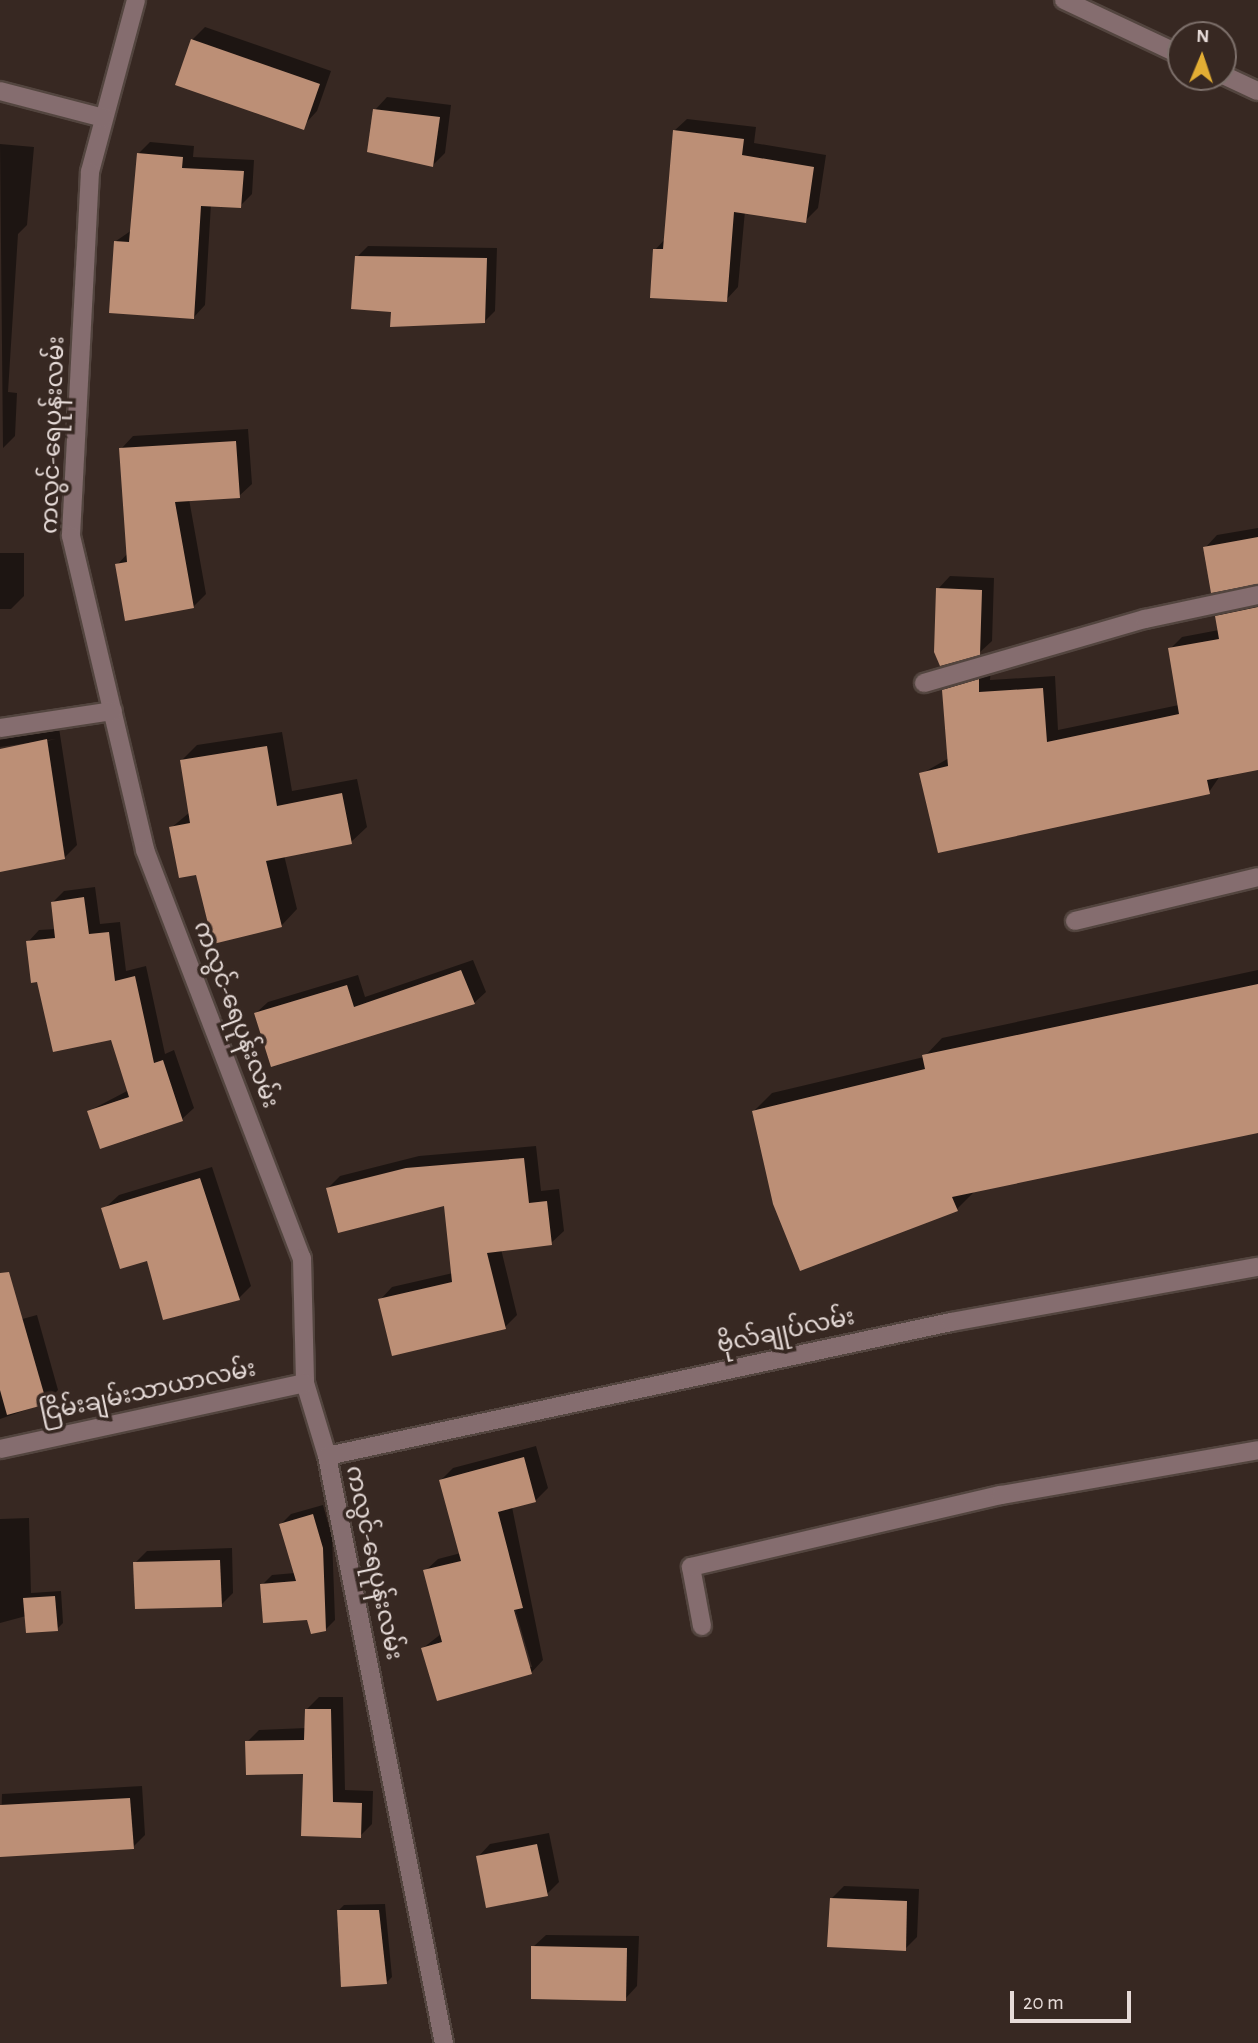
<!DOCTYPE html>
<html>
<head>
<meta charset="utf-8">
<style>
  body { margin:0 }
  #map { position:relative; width:1258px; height:2043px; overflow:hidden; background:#372822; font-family:"Alegreya Sans","Noto Sans Myanmar",sans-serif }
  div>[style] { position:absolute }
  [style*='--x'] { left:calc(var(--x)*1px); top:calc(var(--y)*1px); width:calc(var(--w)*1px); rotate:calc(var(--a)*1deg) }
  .shadow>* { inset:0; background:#0007 }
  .building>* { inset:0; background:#bc8f76 }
  .roads { filter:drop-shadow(2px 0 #53453f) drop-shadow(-2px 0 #53453f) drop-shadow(0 2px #53453f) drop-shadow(0 -2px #53453f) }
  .minor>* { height:18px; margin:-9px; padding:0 9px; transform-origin:9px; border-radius:9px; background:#856d6f }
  span { translate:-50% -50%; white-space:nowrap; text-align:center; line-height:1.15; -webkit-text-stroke:7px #372822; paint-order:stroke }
  .street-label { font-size:24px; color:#e6dbd8 }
  .north { position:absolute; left:1167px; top:21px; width:70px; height:70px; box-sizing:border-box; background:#372822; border:2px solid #7d706b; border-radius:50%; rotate:2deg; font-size:19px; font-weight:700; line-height:28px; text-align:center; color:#e6dbd8 }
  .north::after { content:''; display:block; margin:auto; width:24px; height:32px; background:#e3ae34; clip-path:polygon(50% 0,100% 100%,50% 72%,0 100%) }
  .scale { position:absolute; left:1010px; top:1991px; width:121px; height:32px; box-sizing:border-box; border:4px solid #e6dbd8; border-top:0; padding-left:9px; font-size:21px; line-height:24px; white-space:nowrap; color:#e6dbd8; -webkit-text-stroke:5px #372822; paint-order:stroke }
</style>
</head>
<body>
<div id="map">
  <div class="shadow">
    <div style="clip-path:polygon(205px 27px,331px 71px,317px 111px,305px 124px,192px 40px)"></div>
    <div style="clip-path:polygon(387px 97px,451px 105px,445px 153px,433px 165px,375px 110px)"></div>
    <div style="clip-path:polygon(687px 119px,756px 127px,754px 143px,826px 155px,818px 208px,805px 221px,745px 211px,738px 287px,726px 300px,655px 250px,665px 239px,674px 131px)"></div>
    <div style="clip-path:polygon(150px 142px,194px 146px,193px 157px,254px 160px,252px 194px,240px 206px,211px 204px,205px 305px,194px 317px,116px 241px,132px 230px,138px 154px)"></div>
    <div style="clip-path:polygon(0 144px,34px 147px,27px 225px,18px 234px,8px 392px,17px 393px,15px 436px,3px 448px)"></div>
    <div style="clip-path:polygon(368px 246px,497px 248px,495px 311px,484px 322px,357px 257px)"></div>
    <div style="clip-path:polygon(248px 429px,252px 484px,239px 496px,189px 499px,206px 594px,193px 607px,117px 565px,128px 553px,121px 449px,133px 436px)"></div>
    <div style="clip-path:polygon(1258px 528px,1258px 583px,1205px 548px,1217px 535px)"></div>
    <div style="clip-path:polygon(0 553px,24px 553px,24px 596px,11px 609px,0 609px)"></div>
    <div style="clip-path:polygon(950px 576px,994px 578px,992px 641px,979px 653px,938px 589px)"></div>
    <div style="clip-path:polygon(1258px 598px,1258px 769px,1220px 776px,1209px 792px,921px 774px,949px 758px,944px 690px,956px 678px,991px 668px,990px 680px,1055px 676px,1058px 730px,1179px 705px,1170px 649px,1182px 637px,1219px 630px,1217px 616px,1229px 604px)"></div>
    <div style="clip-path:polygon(59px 728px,77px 845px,65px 857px,0 870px,0 751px,56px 739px,0 747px,0 740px)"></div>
    <div style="clip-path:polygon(282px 732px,292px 791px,357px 779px,367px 827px,351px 842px,284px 855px,297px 909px,282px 925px,215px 941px,197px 873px,171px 828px,190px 812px,181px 761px,197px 745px)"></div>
    <div style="clip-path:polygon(95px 887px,100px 924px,120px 922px,126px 971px,146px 966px,165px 1054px,174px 1050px,194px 1108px,182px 1119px,89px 1111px,129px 1090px,112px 1038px,28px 942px,39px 930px,56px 929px,53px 902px,64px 891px)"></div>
    <div style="clip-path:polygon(473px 960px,486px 992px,474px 1003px,256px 1013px,268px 1002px,358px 975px,365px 997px)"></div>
    <div style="clip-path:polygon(1258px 970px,1258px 1131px,976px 1190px,957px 1209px,754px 1111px,772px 1093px,924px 1057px,942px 1038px)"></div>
    <div style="clip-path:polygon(536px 1146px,541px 1191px,559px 1189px,564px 1231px,551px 1243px,501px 1249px,517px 1315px,505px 1327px,380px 1300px,392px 1287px,453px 1273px,445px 1204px,328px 1188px,340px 1176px,419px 1156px)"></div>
    <div style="clip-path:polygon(212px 1167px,251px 1286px,239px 1298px,149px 1258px,106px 1207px,119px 1195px)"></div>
    <div style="clip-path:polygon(37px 1315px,58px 1390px,46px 1403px,0 1419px,0 1325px)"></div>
    <div style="clip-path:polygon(evenodd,536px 1446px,548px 1488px,536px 1500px,512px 1507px,543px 1660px,531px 1673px,423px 1648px,441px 1634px,425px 1571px,438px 1559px,461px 1553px,441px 1480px,453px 1468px,536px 1446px,513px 1602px,532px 1667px,528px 1667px,513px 1602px)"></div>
    <div style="clip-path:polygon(323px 1505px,332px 1537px,335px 1620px,325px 1630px,262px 1585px,272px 1575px,295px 1573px,281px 1524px,291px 1514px)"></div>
    <div style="clip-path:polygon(29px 1518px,31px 1593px,61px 1591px,63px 1623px,57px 1629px,26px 1616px,0 1623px,0 1519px)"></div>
    <div style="clip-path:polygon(232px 1548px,233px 1593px,221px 1605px,135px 1563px,147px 1551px)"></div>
    <div style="clip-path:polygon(319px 1697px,343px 1697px,345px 1790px,373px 1791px,372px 1824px,360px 1836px,305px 1772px,247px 1742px,259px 1730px,306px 1728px,307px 1709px)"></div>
    <div style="clip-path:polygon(142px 1786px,145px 1835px,133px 1847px,0 1855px,2px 1794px)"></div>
    <div style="clip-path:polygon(549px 1833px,559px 1882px,547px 1894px,478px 1857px,490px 1844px)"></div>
    <div style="clip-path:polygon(844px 1886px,919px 1889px,917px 1937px,905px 1949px,831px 1899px)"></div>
    <div style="clip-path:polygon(385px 1904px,392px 1977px,386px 1983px,338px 1911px,344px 1905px)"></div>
    <div style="clip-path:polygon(546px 1935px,639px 1936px,637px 1986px,625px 1999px,533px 1947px)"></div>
  </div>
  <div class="building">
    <div style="clip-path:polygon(191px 39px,320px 84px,304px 130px,175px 85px)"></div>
    <div style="clip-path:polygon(373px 109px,440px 117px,433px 167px,367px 152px)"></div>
    <div style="clip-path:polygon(673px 130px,744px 139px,742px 155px,814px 167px,806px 223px,734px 212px,727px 302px,650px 298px,653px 249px,663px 249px)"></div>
    <div style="clip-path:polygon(137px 153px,183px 157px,182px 168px,244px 171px,241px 208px,201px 206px,194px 319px,109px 313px,114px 241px,129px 242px)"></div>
    <div style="clip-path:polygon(355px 256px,487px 258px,485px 323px,390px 327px,391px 312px,351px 309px)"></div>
    <div style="clip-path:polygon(236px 441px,240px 498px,175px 502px,194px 608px,125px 621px,115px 564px,127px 562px,119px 448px)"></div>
    <div style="clip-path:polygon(1258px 537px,1258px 584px,1211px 593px,1203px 547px)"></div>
    <div style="clip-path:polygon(936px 588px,982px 590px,980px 655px,940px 666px,934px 652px)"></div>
    <div style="clip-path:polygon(1258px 607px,1258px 770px,1207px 780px,1210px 794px,938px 853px,919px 773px,948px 766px,942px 690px,979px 679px,979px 692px,1043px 688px,1047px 742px,1179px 714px,1168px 648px,1219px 639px,1215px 616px)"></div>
    <div style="clip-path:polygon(47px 739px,65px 859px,0 872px,0 749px)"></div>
    <div style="clip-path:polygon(267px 746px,277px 806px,342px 793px,352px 844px,266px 861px,282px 927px,213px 944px,196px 875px,179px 878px,169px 827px,190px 823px,180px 760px)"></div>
    <div style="clip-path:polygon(84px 897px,89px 934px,109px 932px,115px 981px,135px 976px,154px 1063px,163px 1060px,183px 1121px,100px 1149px,87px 1111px,129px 1097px,111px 1040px,53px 1052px,37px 982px,31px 983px,26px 941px,55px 938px,51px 902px)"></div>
    <div style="clip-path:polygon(461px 970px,475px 1004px,271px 1067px,254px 1013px,347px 985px,354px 1007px)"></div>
    <div style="clip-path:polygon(1258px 984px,1258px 1133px,952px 1197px,958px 1211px,800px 1271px,773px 1204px,752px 1111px,925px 1069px,922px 1055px)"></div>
    <div style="clip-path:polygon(524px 1158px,529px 1203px,547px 1201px,552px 1245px,487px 1253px,506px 1329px,392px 1356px,378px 1299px,452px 1282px,444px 1206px,338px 1233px,326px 1188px,406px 1168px)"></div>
    <div style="clip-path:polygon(200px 1178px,240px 1300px,163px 1320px,147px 1261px,120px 1269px,101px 1208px)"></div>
    <div style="clip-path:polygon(9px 1272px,47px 1404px,7px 1415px,0 1390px,0 1273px)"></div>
    <div style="clip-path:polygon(524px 1457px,536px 1502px,498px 1512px,523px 1608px,514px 1610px,532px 1674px,437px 1701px,421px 1648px,442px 1642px,423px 1570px,461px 1561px,439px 1480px)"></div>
    <div style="clip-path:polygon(313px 1514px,323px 1548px,326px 1631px,311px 1634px,307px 1620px,263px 1623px,260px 1584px,296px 1581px,279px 1524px)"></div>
    <div style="clip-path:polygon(220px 1560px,222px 1607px,135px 1609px,133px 1562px)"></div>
    <div style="clip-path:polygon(55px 1596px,58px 1631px,26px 1633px,23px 1598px)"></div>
    <div style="clip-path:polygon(305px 1709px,331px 1709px,333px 1802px,362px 1803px,361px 1838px,301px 1836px,303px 1774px,246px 1775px,245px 1741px,304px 1740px)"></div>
    <div style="clip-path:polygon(130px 1798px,134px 1849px,0 1857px,0 1805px)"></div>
    <div style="clip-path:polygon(537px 1844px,548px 1896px,486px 1908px,476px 1856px)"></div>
    <div style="clip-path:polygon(830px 1898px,907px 1901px,906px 1951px,827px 1947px)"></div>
    <div style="clip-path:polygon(337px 1910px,379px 1910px,387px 1984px,341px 1987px)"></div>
    <div style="clip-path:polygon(531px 1946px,627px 1948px,626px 2001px,531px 1999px)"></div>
  </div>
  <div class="roads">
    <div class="minor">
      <div style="--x:136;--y:0;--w:178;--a:105"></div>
      <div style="--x:90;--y:172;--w:364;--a:93"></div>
      <div style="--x:71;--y:536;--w:323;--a:76.7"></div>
      <div style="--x:145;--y:850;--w:437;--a:69"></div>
      <div style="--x:302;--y:1258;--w:125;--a:88.6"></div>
      <div style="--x:305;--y:1383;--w:76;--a:73.2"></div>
      <div style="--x:327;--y:1456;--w:599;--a:78.73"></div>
      <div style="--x:1064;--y:0;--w:129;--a:25.2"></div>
      <div style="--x:1223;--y:75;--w:38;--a:25"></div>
      <div style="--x:0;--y:91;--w:107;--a:14.6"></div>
      <div style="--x:924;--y:683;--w:230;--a:-16.2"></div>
      <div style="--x:1145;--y:619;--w:116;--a:-12"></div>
      <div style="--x:0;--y:728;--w:114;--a:-8.6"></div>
      <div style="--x:1075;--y:921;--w:188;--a:-13.5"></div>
      <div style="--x:0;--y:1449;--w:312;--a:-12.2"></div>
      <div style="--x:327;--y:1456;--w:638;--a:-12.12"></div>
      <div style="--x:951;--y:1322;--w:312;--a:-10.2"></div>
      <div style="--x:702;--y:1626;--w:60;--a:-100.6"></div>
      <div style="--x:691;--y:1567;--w:318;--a:-13.1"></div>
      <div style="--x:1001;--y:1495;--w:261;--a:-9.9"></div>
    </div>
  </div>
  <div class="street-label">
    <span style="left:54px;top:435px;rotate:-88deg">ကလွင်-ရေပုန်းလမ်း</span>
    <span style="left:235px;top:1015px;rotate:69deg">ကလွင်-ရေပုန်းလမ်း</span>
    <span style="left:786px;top:1332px;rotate:-12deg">ဗိုလ်ချုပ်လမ်း</span>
    <span style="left:148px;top:1392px;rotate:-12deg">ငြိမ်းချမ်းသာယာလမ်း</span>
    <span style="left:373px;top:1563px;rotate:78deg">ကလွင်-ရေပုန်းလမ်း</span>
  </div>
  <div class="north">N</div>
  <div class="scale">20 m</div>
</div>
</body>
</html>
